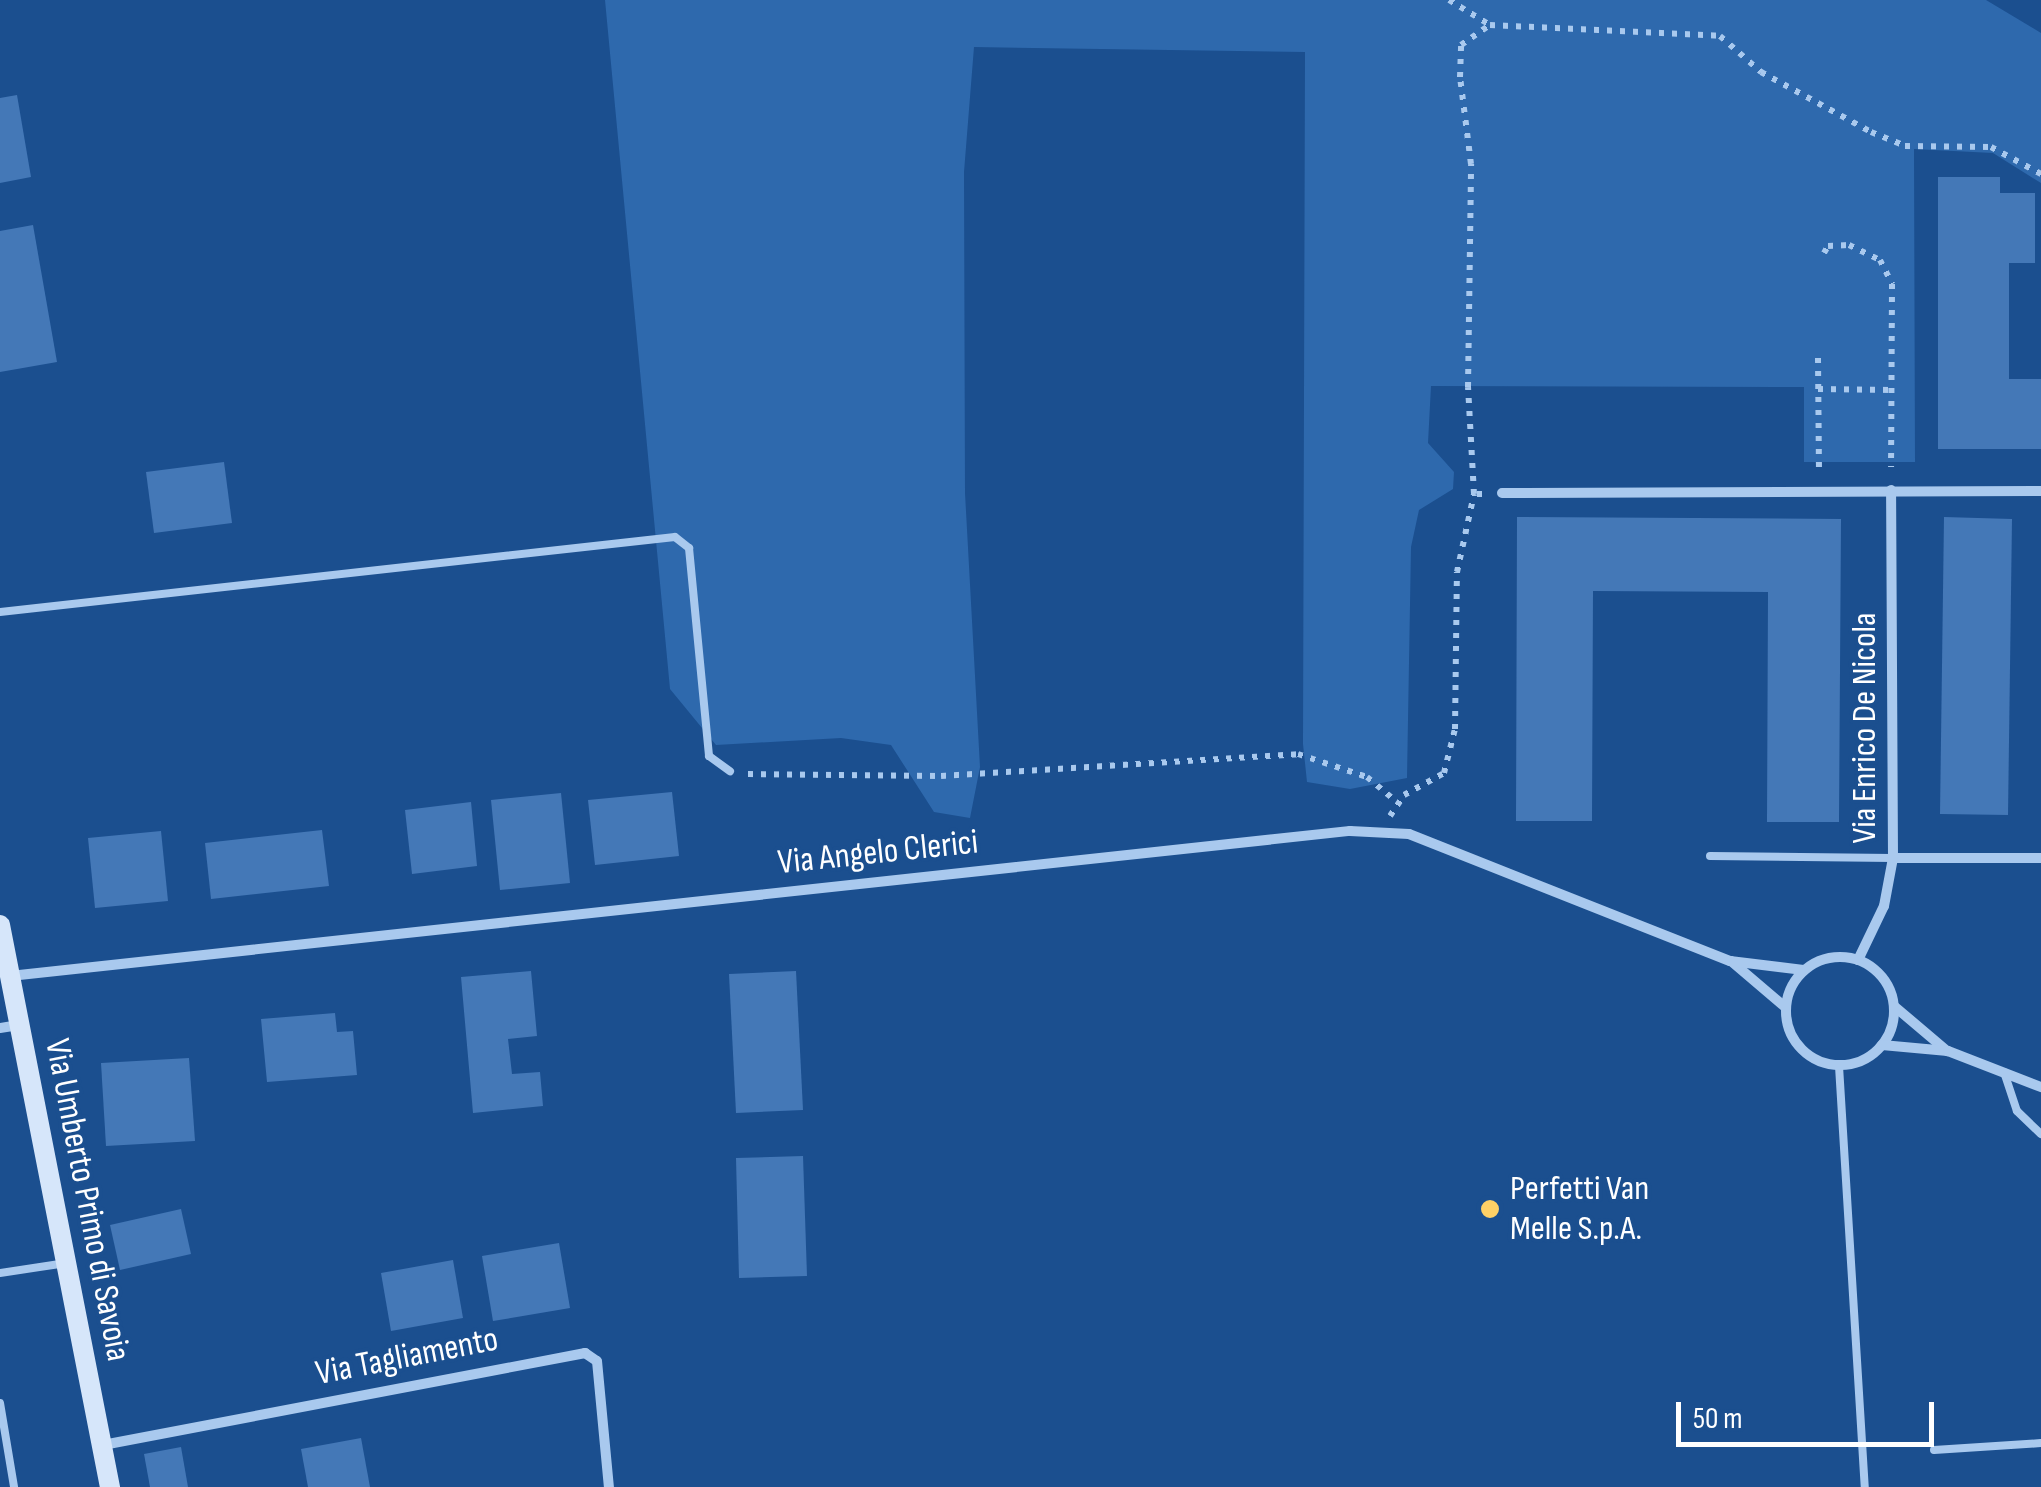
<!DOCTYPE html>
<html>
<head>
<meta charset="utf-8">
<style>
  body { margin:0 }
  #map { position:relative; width:2041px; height:1487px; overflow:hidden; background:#1b4f8f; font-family:"Sofia Sans Condensed",sans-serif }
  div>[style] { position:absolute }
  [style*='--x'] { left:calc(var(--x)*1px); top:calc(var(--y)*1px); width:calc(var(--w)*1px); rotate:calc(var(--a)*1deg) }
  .green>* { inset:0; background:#2e69ad }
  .building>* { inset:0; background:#4478b7 }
  .path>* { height:6px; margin-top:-3px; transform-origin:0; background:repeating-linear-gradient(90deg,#a9c9ee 0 5px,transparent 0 13px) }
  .lane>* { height:8px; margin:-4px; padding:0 4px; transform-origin:4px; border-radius:4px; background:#a9c9ee }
  .street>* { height:10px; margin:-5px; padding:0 5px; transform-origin:5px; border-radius:5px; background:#a9c9ee }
  .street>.ring { margin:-5px; padding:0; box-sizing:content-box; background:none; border:10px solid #a9c9ee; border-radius:50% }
  .secondary>* { height:20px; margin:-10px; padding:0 10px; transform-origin:10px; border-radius:10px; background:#d6e6fa }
  .dots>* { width:28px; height:28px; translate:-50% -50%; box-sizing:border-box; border:5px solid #1b4f8f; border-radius:50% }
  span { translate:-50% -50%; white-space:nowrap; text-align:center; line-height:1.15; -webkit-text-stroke:8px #1b4f8f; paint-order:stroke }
  .street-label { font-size:35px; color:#fff }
  .poi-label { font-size:35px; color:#fff }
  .left { translate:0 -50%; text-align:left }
  .scale { position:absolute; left:1676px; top:1402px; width:258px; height:45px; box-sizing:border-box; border:5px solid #fff; border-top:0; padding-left:12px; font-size:30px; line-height:35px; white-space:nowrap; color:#fff; -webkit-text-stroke:8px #1b4f8f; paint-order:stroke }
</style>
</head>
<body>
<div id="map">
  <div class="green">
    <div style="clip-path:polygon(605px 0,1986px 0,2041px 33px,2041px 183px,1993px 153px,1914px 149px,1915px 462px,1804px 462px,1804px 387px,1431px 386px,1428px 443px,1454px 472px,1453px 489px,1419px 510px,1411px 547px,1407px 778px,1350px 789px,1307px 782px,1303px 744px,1305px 52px,974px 47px,964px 172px,965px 493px,980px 767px,970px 818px,934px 812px,891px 745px,841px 738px,716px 745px,670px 689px)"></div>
  </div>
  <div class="building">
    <div style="clip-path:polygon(17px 95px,31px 177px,0 183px,0 98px)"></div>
    <div style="clip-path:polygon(1938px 177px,2000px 177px,2000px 193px,2035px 193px,2035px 263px,2009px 263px,2009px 379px,2041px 379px,2041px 449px,1938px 449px)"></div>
    <div style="clip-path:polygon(33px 225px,57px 362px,0 372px,0 231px)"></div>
    <div style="clip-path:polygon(224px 462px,232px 523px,154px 533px,146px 472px)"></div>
    <div style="clip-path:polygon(1517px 517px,1841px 519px,1839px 822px,1767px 822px,1768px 592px,1593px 591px,1592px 821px,1516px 821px)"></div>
    <div style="clip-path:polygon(1944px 517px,2012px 519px,2008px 815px,1940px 814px)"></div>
    <div style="clip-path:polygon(672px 792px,679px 856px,595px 865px,588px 800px)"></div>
    <div style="clip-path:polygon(561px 793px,570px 883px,500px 890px,491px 800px)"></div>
    <div style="clip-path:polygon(471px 802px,477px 866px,412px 874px,405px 810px)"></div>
    <div style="clip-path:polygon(322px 830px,329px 886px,211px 899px,205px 843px)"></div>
    <div style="clip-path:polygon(161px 831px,168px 901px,95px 908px,88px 838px)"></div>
    <div style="clip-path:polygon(531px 971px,537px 1036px,508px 1039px,512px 1074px,540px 1072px,543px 1106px,473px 1113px,461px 977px)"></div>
    <div style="clip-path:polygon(796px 971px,803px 1110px,736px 1113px,729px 974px)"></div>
    <div style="clip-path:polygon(335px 1013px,337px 1032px,353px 1031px,357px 1075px,267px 1082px,261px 1019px)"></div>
    <div style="clip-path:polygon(189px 1058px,195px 1141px,106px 1146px,101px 1063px)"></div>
    <div style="clip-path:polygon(803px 1156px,807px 1276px,739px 1278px,736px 1158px)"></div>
    <div style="clip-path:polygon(181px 1209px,191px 1254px,120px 1270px,110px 1225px)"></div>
    <div style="clip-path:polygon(559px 1243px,570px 1308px,493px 1321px,482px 1256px)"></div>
    <div style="clip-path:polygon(453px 1260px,463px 1318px,391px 1331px,381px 1273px)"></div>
    <div style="clip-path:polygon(361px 1438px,370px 1487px,308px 1487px,301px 1449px)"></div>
    <div style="clip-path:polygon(181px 1447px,188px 1487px,150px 1487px,144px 1454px)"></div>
  </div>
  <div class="path">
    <div style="--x:1449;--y:0;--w:48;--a:31.4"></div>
    <div style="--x:1824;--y:253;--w:8;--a:-60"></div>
    <div style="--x:1828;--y:246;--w:21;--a:-3"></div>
    <div style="--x:1849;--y:245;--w:34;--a:26"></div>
    <div style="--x:1880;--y:260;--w:27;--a:63"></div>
    <div style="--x:1892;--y:284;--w:183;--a:90.3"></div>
    <div style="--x:1818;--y:358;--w:109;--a:89.5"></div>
    <div style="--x:1818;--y:389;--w:74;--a:0.8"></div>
    <div style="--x:1482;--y:494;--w:8;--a:180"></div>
    <div style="--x:1474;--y:494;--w:107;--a:-93.2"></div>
    <div style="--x:1468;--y:387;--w:223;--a:-89.2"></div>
    <div style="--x:1471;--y:164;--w:88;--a:-97.2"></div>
    <div style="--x:1460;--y:77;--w:32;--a:-88"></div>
    <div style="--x:1461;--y:45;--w:35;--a:-35"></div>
    <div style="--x:1490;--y:25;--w:230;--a:2.7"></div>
    <div style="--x:1720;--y:36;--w:55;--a:41.3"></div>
    <div style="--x:1761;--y:72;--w:125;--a:28.6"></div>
    <div style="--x:1871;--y:132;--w:37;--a:22"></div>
    <div style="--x:1905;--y:146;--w:86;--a:0.7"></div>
    <div style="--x:1991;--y:147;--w:57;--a:28.4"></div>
    <div style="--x:748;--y:774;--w:193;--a:0.6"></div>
    <div style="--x:941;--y:776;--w:358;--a:-3.5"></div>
    <div style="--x:1298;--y:754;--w:73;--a:18.4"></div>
    <div style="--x:1367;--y:777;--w:39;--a:40"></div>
    <div style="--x:1390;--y:816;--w:25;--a:-56"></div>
    <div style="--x:1404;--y:795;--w:46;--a:-28.8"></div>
    <div style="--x:1444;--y:773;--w:45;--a:-76"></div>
    <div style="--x:1455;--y:729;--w:157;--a:-89.3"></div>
    <div style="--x:1457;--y:572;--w:80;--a:-77.7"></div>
  </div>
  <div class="lane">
    <div style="--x:0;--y:612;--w:679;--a:-6.34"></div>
    <div style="--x:675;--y:537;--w:18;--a:38"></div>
    <div style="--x:689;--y:548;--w:209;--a:84.5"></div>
    <div style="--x:709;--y:756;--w:26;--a:36"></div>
    <div style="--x:1710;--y:856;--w:183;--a:0.6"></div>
    <div style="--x:1839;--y:1066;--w:422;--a:86.5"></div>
    <div style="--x:2004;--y:1072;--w:41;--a:71.6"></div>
    <div style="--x:2017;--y:1111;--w:33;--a:44"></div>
    <div style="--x:0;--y:1273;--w:67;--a:-8.6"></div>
    <div style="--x:0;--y:1403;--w:85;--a:80.5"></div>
    <div style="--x:1934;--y:1450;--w:107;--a:-3.7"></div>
  </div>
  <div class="street">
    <div style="--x:1502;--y:493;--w:539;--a:-0.21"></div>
    <div style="--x:1893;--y:858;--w:148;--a:0"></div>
    <div class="ring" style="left:1786px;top:957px;width:98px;height:98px"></div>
    <div style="--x:1858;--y:960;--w:60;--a:-64.3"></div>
    <div style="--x:1884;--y:906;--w:49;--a:-79.4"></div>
    <div style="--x:1893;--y:858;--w:368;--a:-90.3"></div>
    <div style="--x:1731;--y:961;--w:71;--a:40.4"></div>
    <div style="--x:10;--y:976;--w:1348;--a:-6.18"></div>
    <div style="--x:1350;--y:831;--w:59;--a:2.9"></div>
    <div style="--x:1409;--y:834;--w:345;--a:21.6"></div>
    <div style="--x:1730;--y:961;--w:74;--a:7"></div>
    <div style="--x:1894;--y:1006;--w:70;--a:40.3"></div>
    <div style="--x:0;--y:1028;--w:19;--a:-9"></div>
    <div style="--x:1882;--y:1045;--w:66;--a:5.2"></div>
    <div style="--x:1948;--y:1051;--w:100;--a:21.2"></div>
    <div style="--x:103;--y:1445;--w:491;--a:-10.8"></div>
    <div style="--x:585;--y:1353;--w:14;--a:34"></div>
    <div style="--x:597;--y:1361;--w:127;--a:84.6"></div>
  </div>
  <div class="secondary">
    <div style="--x:0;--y:925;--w:573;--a:78.93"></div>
  </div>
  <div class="dots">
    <div style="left:1490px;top:1209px;background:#ffd166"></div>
  </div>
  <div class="street-label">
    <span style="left:1865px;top:728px;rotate:-90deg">Via Enrico De Nicola</span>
    <span style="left:878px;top:853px;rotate:-6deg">Via Angelo Clerici</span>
    <span style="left:87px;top:1200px;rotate:79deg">Via Umberto Primo di Savoia</span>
    <span style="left:407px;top:1357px;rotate:-11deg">Via Tagliamento</span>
  </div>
  <div class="poi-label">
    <span class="left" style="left:1510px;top:1209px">Perfetti Van<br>Melle S.p.A.</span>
  </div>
  <div class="scale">50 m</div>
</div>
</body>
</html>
